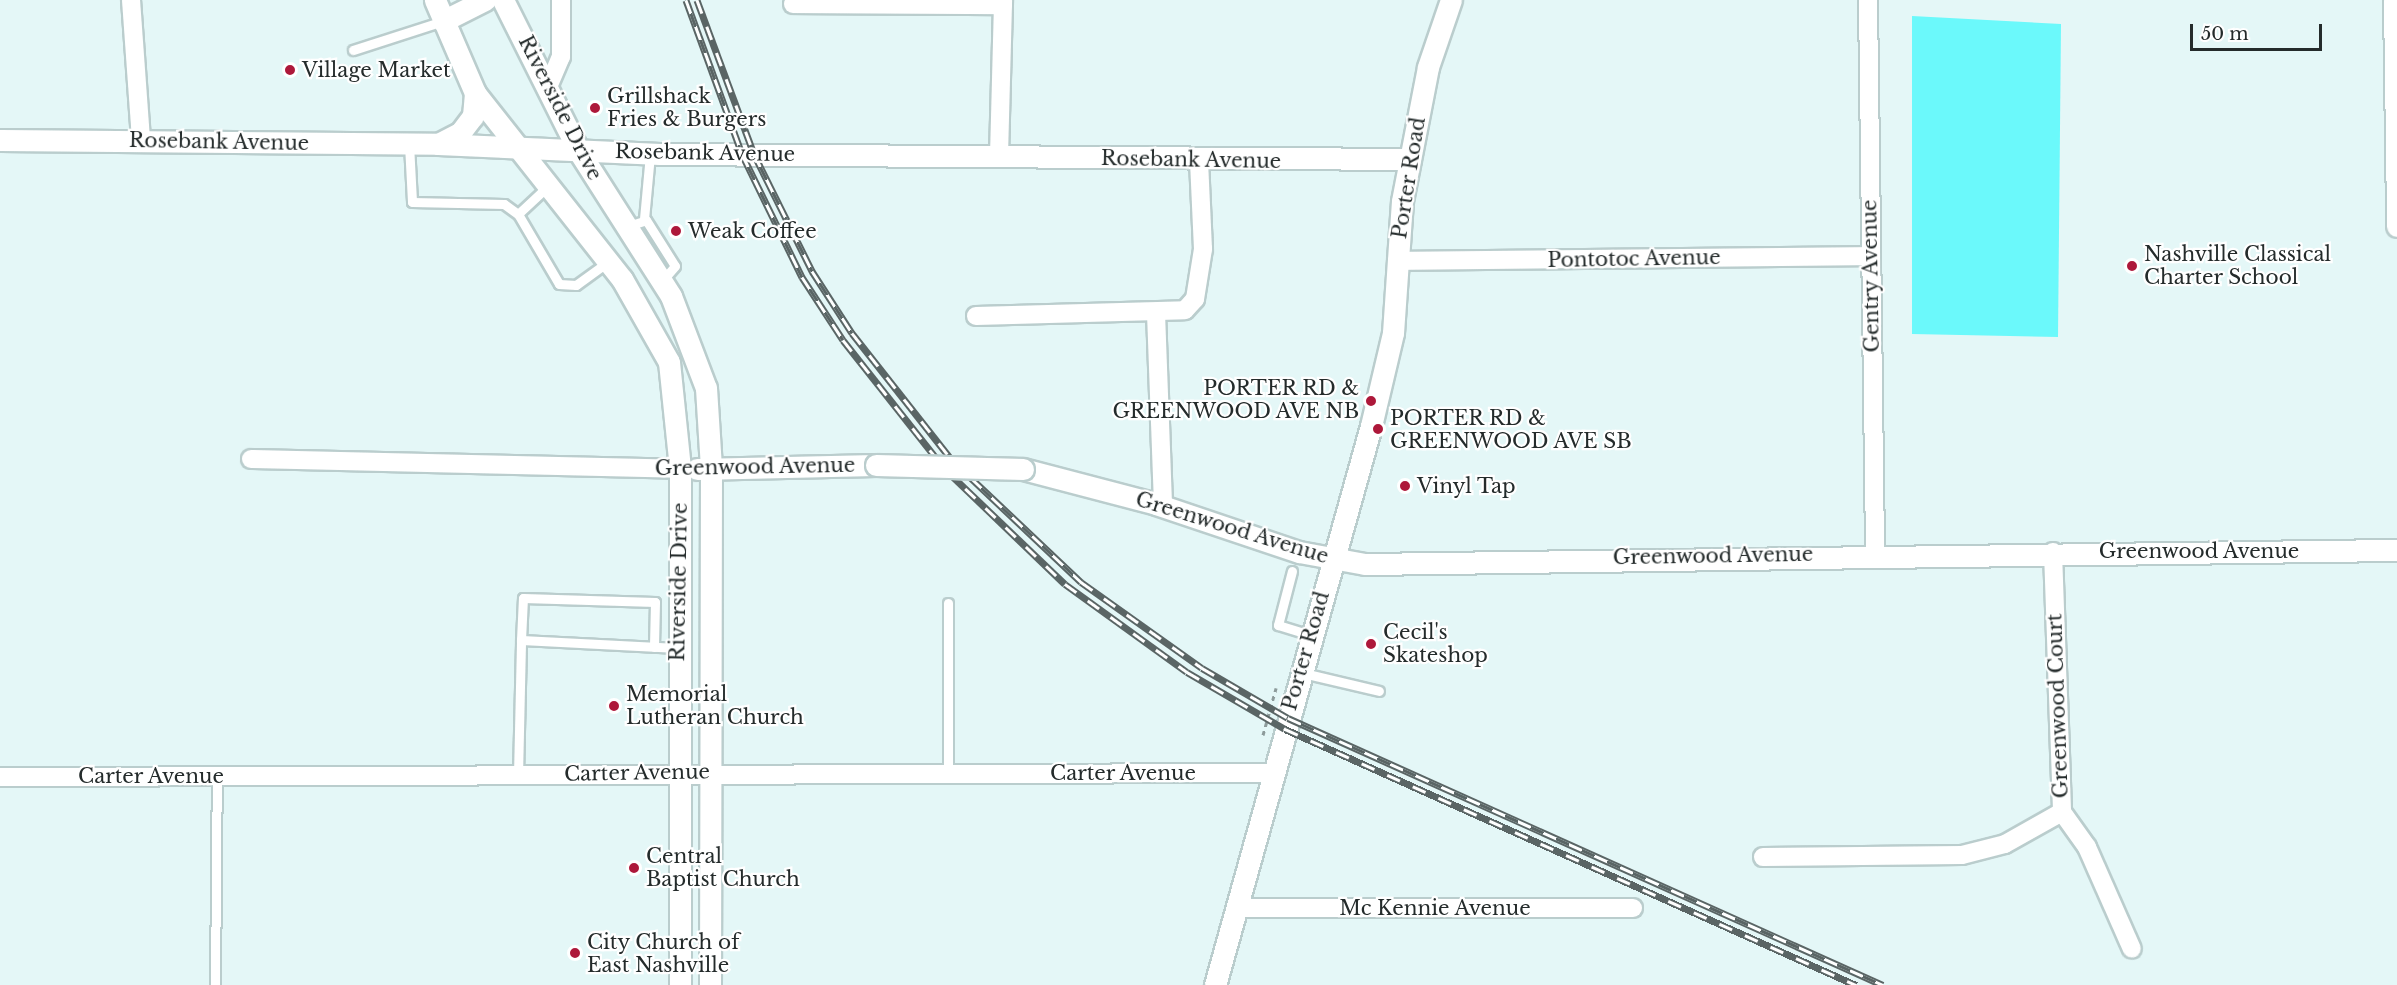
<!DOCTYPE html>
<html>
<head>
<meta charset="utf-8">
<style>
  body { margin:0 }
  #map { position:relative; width:2397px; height:985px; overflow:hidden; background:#e4f7f7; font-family:"Libre Baskerville",serif }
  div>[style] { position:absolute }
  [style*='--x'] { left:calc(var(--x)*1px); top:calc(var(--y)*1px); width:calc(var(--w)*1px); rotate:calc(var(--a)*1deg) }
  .green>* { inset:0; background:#6bf9fb }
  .path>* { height:3px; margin-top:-1.5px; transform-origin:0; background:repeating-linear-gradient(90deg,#8d9b9b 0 4.5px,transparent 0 9px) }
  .roads { filter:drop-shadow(2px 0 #bacdcd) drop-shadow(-2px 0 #bacdcd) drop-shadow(0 2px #bacdcd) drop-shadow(0 -2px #bacdcd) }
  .service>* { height:9px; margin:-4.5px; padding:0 4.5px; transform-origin:4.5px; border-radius:4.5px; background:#fff }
  .minor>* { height:18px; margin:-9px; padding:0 9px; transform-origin:9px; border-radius:9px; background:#fff }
  .tertiary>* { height:21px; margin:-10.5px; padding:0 10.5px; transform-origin:10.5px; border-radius:10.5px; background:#fff }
  .rail>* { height:7px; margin-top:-3.5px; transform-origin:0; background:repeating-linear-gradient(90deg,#fff 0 14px,#5a6565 0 28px); box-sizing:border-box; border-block:2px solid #5a6565 }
  .bridges { filter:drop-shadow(2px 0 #bacdcd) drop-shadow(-2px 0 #bacdcd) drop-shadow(0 2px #bacdcd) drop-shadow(0 -2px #bacdcd) }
  .tertiary-bridge>* { height:21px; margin:-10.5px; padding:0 10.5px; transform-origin:10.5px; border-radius:10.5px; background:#fff }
  .dots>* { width:16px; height:16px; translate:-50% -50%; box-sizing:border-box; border:3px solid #fff; border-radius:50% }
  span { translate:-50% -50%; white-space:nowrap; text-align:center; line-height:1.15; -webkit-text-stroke:4.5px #fff; paint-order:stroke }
  .poi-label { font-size:20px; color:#242b2b }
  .left { translate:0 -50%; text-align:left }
  .right { translate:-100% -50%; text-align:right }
  .street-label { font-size:20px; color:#242b2b }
  .scale { position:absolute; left:2190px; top:24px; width:132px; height:27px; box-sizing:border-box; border:3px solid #242b2b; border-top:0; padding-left:8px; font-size:18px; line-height:21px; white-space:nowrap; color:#242b2b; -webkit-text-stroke:4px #fff; paint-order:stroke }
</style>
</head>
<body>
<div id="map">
  <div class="green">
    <div style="clip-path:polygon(1912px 16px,2061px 24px,2058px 337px,1912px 334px)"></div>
  </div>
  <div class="path">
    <div style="--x:1263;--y:735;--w:49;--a:-74.5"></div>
  </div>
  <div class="roads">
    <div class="service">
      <div style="--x:353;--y:50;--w:95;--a:-17.9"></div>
      <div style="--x:409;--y:144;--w:58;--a:87"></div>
      <div style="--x:412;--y:202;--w:92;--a:1.2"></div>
      <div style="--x:504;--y:204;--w:17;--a:36"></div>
      <div style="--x:518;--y:214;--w:81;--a:59.6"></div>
      <div style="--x:559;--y:284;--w:17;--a:3"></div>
      <div style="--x:576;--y:285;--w:39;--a:-36"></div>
      <div style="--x:518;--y:214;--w:40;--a:-43"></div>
      <div style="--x:644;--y:219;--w:65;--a:-84.7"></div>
      <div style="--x:625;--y:227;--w:22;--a:-18"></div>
      <div style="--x:646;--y:220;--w:54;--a:57.8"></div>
      <div style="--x:675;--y:266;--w:20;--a:131"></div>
      <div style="--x:1292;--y:571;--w:56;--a:104.5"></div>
      <div style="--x:1278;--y:625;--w:34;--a:17"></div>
      <div style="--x:521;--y:640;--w:42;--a:-87.3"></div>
      <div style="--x:523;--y:598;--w:132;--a:1.7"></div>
      <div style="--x:655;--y:602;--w:45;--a:91.3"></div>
      <div style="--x:1303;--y:673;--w:78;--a:13.3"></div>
      <div style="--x:948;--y:773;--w:170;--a:-90"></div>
      <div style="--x:518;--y:775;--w:135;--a:-88.7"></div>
      <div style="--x:521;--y:640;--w:157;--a:2.9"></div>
      <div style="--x:215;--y:985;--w:209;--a:-89.5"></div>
    </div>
    <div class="minor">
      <div style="--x:131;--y:0;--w:140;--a:85.9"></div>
      <div style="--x:1868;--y:0;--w:553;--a:89.27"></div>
      <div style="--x:793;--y:4;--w:210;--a:0.3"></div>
      <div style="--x:548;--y:87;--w:33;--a:-67"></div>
      <div style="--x:561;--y:57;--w:57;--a:-90"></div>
      <div style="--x:999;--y:156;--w:156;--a:-88.5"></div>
      <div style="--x:1397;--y:261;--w:473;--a:-0.6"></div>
      <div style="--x:1156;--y:313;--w:193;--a:87.9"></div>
      <div style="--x:976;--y:316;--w:209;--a:-1.6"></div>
      <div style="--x:1185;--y:310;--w:15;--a:-48"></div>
      <div style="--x:1195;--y:299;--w:51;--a:-80.9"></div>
      <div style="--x:1203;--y:249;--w:89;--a:-92.6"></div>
      <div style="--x:251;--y:459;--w:429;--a:1.3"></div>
      <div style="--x:2053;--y:552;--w:260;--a:88"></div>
      <div style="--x:2062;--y:812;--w:43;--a:54.5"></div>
      <div style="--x:2087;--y:847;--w:111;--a:66.2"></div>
      <div style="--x:0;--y:777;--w:1274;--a:-0.18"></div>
      <div style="--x:1763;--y:857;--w:199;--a:-0.6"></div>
      <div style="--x:1962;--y:855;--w:44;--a:-14.3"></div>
      <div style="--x:2005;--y:844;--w:65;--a:-29.3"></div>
      <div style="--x:1236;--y:908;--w:397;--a:0"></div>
    </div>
    <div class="tertiary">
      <div style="--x:435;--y:0;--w:101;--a:66.7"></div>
      <div style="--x:475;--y:93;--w:237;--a:51.7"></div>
      <div style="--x:622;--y:279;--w:95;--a:60.5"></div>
      <div style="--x:669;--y:362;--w:108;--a:84.1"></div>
      <div style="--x:680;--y:469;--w:516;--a:90"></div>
      <div style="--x:503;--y:0;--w:168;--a:63.4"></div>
      <div style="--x:578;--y:150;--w:173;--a:57.5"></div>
      <div style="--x:671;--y:296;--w:98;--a:69.2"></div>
      <div style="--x:706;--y:388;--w:80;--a:86.4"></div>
      <div style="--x:711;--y:468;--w:517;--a:90.11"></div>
      <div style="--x:2394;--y:0;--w:226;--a:89.2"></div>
      <div style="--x:443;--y:21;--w:47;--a:-26.6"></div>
      <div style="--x:0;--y:140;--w:438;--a:0.5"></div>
      <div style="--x:438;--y:144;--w:222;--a:2.6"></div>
      <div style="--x:660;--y:154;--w:750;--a:0.38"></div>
      <div style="--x:438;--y:144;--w:25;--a:-27"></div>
      <div style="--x:460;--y:133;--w:21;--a:-53"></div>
      <div style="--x:473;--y:116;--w:23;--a:-85"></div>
      <div style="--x:697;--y:469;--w:179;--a:-1.3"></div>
      <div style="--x:1023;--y:469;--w:138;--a:14.7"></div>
      <div style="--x:1156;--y:504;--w:151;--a:18.6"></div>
      <div style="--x:1299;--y:552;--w:67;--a:10.3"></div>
      <div style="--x:1365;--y:564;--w:1032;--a:-0.78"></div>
      <div style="--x:1215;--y:985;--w:580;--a:-74.41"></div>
      <div style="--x:1371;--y:426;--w:96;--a:-76.7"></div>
      <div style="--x:1393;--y:333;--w:132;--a:-86.1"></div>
      <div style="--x:1402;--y:201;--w:136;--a:-79"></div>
      <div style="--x:1428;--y:67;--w:71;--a:-71.1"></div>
    </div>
  </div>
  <div class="rail">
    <div style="--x:686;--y:0;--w:164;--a:70"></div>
    <div style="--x:742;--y:154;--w:137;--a:64"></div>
    <div style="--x:802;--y:277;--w:75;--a:56.9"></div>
    <div style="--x:843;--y:340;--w:164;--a:51.7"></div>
    <div style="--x:945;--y:469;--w:166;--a:43.8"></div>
    <div style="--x:1065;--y:584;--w:150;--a:35.8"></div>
    <div style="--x:1187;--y:672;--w:113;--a:30.2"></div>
    <div style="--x:1285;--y:729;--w:626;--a:24.15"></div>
    <div style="--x:697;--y:0;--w:164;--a:69.7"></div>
    <div style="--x:754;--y:154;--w:131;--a:63.6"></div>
    <div style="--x:812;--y:271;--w:74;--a:57.2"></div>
    <div style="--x:852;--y:333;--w:160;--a:51.8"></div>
    <div style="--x:951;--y:459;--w:179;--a:43.4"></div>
    <div style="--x:1081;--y:582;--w:148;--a:35.4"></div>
    <div style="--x:1202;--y:668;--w:99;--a:30.2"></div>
    <div style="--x:1288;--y:718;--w:652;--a:24.17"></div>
  </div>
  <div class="bridges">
    <div class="tertiary-bridge">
      <div style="--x:876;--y:465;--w:147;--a:1.6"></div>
    </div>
  </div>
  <div class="dots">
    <div style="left:290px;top:70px;background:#ad183a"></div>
    <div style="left:595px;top:108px;background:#ad183a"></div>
    <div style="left:676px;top:231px;background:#ad183a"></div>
    <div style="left:2132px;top:266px;background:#ad183a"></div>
    <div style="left:1371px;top:401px;background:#ad183a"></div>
    <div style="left:1378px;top:429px;background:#ad183a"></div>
    <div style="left:1405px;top:486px;background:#ad183a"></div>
    <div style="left:1371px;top:644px;background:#ad183a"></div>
    <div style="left:614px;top:706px;background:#ad183a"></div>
    <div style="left:634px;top:868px;background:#ad183a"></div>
    <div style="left:575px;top:953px;background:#ad183a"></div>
  </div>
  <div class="poi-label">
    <span class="left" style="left:302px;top:70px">Village Market</span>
    <span class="left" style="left:607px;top:108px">Grillshack<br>Fries &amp; Burgers</span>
    <span class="left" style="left:688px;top:231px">Weak Coffee</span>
    <span class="left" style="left:2144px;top:266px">Nashville Classical<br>Charter School</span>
    <span class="right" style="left:1359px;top:400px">PORTER RD &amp;<br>GREENWOOD AVE NB</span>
    <span class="left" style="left:1390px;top:430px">PORTER RD &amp;<br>GREENWOOD AVE SB</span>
    <span class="left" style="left:1417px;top:486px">Vinyl Tap</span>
    <span class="left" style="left:1383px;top:644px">Cecil's<br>Skateshop</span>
    <span class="left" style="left:626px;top:706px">Memorial<br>Lutheran Church</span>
    <span class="left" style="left:646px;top:868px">Central<br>Baptist Church</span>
    <span class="left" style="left:587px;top:954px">City Church of<br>East Nashville</span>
  </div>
  <div class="street-label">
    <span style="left:560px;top:108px;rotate:63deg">Riverside Drive</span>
    <span style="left:219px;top:142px;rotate:1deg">Rosebank Avenue</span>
    <span style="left:705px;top:153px;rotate:1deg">Rosebank Avenue</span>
    <span style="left:1191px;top:160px;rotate:1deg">Rosebank Avenue</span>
    <span style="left:1409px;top:178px;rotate:-81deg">Porter Road</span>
    <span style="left:1634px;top:259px;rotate:-1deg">Pontotoc Avenue</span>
    <span style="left:1871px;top:276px;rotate:-91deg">Gentry Avenue</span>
    <span style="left:755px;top:467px;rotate:-1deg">Greenwood Avenue</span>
    <span style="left:1232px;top:528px;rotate:17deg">Greenwood Avenue</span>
    <span style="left:2199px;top:551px">Greenwood Avenue</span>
    <span style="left:1713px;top:556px;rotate:-1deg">Greenwood Avenue</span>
    <span style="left:679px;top:582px;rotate:-89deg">Riverside Drive</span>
    <span style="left:1306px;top:651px;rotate:-74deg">Porter Road</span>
    <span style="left:2058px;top:706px;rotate:-92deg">Greenwood Court</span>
    <span style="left:637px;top:773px;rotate:-1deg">Carter Avenue</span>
    <span style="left:1123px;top:773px">Carter Avenue</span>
    <span style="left:151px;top:776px">Carter Avenue</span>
    <span style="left:1435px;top:908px">Mc Kennie Avenue</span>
  </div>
  <div class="scale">50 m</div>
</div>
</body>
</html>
